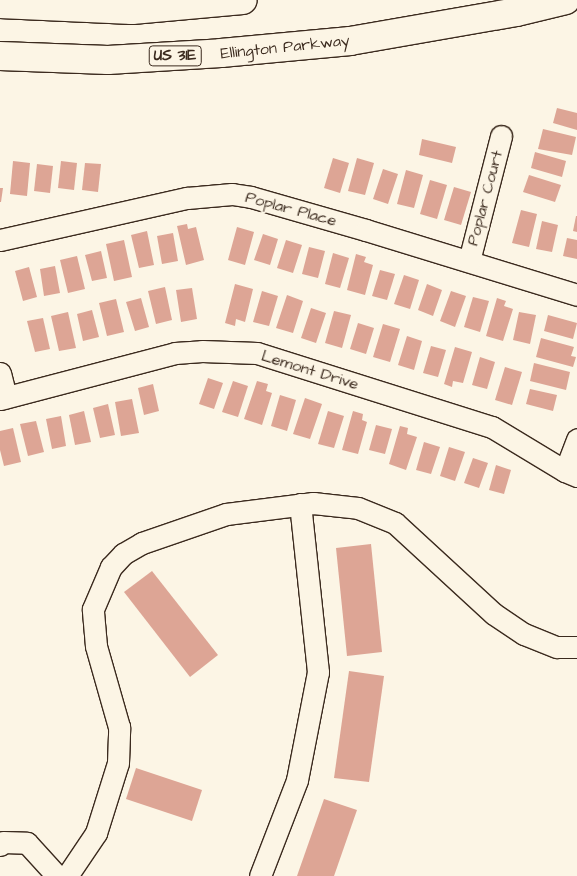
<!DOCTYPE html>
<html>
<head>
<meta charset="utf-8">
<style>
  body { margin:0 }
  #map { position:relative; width:577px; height:876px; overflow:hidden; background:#fcf5e5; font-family:"Architects Daughter",sans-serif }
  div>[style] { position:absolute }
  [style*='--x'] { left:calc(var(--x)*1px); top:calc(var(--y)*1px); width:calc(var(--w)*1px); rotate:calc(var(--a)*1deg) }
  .building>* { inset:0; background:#dda595 }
  .roads { filter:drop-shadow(1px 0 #3b2a1e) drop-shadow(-1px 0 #3b2a1e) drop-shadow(0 1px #3b2a1e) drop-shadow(0 -1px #3b2a1e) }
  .minor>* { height:21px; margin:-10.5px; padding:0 10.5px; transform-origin:10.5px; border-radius:10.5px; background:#fcf5e5 }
  .highway>* { height:28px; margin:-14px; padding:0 14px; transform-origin:14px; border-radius:14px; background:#fcf5e5 }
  span { translate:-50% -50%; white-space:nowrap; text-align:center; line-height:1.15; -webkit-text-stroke:4px #fcf5e5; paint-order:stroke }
  .shield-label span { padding:1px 4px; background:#fcf5e5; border:1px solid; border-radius:4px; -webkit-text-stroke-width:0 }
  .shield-label { font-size:15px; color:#3b2a1e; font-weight:700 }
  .street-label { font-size:16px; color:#3b2a1e }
</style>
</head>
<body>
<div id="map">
  <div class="building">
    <div style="clip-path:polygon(557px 108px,577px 113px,577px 130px,553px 123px)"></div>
    <div style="clip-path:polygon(543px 129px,576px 137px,572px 155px,538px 149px)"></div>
    <div style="clip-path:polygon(422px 139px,456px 147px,452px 163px,419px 155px)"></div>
    <div style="clip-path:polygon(535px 152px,566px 161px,562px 177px,531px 168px)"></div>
    <div style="clip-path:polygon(333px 158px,349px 163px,340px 193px,324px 188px)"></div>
    <div style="clip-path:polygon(357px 158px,374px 163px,365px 195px,348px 191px)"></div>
    <div style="clip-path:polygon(13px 161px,30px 163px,27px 196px,10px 194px)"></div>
    <div style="clip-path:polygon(61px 161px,77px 163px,74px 190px,58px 188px)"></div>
    <div style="clip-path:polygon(85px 163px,101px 164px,98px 192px,82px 190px)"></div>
    <div style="clip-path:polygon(37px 164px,53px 166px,50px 193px,34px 191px)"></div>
    <div style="clip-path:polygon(383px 169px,398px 174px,388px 204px,373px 199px)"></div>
    <div style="clip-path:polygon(406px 170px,423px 175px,414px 208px,397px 204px)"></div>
    <div style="clip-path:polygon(529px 175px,561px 185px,555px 202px,523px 192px)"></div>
    <div style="clip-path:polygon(430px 180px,447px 185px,437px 219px,420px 214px)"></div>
    <div style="clip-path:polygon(454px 187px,471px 192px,461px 225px,444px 220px)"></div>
    <div style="clip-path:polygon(0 188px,3px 188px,1px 202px,0 202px)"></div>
    <div style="clip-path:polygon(521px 210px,537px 214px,529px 247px,512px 243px)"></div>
    <div style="clip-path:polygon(576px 216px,577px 216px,577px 232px,573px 231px)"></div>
    <div style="clip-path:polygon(542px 221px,558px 225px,552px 252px,536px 249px)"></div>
    <div style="clip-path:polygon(187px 224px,188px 229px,196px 227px,204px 260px,186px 265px,177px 226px)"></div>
    <div style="clip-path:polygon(237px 227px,254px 232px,245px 265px,228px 260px)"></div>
    <div style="clip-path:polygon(147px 231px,154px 265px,139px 268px,131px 235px)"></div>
    <div style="clip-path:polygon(173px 233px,178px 261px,162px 264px,157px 236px)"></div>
    <div style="clip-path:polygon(263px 234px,278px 239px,270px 265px,254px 260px)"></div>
    <div style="clip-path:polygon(567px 238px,577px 240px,577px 259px,563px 256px)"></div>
    <div style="clip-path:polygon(124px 240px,132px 277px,114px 281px,106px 244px)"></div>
    <div style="clip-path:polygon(286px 240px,302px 245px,293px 273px,277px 268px)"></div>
    <div style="clip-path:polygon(309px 247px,325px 251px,318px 278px,302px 274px)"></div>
    <div style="clip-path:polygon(101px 251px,107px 278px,92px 281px,85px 255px)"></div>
    <div style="clip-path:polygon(333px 253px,349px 258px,340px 288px,325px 284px)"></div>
    <div style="clip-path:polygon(356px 254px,366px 257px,364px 262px,373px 265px,365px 295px,347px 290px)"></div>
    <div style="clip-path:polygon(77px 256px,85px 289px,68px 293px,60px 260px)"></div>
    <div style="clip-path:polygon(55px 266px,60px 293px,44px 296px,40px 269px)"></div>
    <div style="clip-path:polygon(29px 267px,37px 297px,23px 301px,15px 271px)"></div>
    <div style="clip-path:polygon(380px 270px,395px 274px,387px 300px,372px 296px)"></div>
    <div style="clip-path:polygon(404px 275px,419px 280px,410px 309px,394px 304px)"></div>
    <div style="clip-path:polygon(235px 284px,253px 289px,245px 322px,236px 319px,235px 326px,225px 323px)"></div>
    <div style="clip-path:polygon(427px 284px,442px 290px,433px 316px,418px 310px)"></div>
    <div style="clip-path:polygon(165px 287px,172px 320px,156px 324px,148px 291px)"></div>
    <div style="clip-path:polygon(192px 288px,197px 319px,181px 322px,176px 290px)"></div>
    <div style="clip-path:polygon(262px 291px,278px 296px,269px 326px,253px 322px)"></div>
    <div style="clip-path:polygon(451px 291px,466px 296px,455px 327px,440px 321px)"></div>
    <div style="clip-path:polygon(287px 295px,303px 301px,293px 333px,276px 328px)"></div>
    <div style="clip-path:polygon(473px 297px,489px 301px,480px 332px,464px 327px)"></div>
    <div style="clip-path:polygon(141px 298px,149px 327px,135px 331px,126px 302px)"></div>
    <div style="clip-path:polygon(497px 298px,506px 301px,504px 306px,513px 309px,503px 341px,486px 336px)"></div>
    <div style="clip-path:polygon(116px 299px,124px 332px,107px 336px,99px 303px)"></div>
    <div style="clip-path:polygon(311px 308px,326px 313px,316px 343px,301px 338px)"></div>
    <div style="clip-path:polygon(92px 310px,99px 337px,83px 341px,77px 314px)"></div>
    <div style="clip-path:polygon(334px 311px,351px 315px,342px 348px,325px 343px)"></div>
    <div style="clip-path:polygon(68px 312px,76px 348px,59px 351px,51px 316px)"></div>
    <div style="clip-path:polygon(519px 312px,536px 315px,530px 344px,513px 340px)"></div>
    <div style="clip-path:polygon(548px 315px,577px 323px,573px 339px,544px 331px)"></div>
    <div style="clip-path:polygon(43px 318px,50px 349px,35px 352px,27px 321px)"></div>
    <div style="clip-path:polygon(358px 323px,374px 328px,366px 354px,350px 349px)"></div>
    <div style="clip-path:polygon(383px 324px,400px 329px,390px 362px,373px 357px)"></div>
    <div style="clip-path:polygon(407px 336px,422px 341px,414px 370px,398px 365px)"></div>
    <div style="clip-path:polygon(541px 338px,574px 347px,571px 356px,576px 357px,573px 367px,536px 357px)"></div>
    <div style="clip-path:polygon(431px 346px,446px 350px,438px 377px,423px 373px)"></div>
    <div style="clip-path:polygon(455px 347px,472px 352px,463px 383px,453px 381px,452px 387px,444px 384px)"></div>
    <div style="clip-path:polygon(480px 357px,495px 362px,487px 389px,472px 385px)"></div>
    <div style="clip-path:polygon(534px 363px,570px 372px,566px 390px,530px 381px)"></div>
    <div style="clip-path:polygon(505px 367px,522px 372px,512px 405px,495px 400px)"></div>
    <div style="clip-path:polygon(208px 378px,223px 383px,214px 409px,199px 404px)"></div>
    <div style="clip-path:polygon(233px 381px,248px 386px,238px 417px,222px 412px)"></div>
    <div style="clip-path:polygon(257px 381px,268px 384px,266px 391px,272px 393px,262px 425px,244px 419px)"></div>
    <div style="clip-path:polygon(153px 384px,159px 411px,144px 415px,138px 388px)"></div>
    <div style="clip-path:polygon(530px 389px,557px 395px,553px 411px,526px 404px)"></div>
    <div style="clip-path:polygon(280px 395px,296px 400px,287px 431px,271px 426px)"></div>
    <div style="clip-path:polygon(305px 398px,322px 404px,310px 439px,293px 434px)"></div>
    <div style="clip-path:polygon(132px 399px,139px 433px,121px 436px,115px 402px)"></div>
    <div style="clip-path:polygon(108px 404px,115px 435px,100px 438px,93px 408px)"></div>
    <div style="clip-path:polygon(84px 411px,91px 442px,75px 445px,69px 415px)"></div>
    <div style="clip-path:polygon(328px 411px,344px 416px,334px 448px,318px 444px)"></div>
    <div style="clip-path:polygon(353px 411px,363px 414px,362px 420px,367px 422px,358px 454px,342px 450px)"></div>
    <div style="clip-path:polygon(61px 416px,66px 446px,52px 449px,46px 419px)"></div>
    <div style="clip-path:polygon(36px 421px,44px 452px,28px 456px,20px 424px)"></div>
    <div style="clip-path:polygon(376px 425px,392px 429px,385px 454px,369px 450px)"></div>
    <div style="clip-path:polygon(400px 426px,408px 428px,407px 434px,417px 437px,406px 470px,389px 464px)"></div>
    <div style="clip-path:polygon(13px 428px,21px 462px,4px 466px,0 450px,0 431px)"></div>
    <div style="clip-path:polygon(424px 442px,440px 447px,431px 474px,416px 470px)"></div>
    <div style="clip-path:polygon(449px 447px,465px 452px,455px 481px,440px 476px)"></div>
    <div style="clip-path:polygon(473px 458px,488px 463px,479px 488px,464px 483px)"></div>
    <div style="clip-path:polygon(496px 465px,511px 470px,504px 494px,489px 490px)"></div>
    <div style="clip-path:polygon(371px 544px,382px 652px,347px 656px,336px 548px)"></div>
    <div style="clip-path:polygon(152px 571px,218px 655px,190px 677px,124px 592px)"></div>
    <div style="clip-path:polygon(349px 671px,384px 676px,369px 782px,334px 778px)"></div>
    <div style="clip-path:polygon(136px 768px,202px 790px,192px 821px,126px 799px)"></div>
    <div style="clip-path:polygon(324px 799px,357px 810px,334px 876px,297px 876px)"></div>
  </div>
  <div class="roads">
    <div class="minor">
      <div style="--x:0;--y:240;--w:192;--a:-12.7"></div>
      <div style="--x:187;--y:198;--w:45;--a:-5.1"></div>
      <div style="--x:232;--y:194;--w:19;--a:9"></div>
      <div style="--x:251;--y:197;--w:120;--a:16"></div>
      <div style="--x:366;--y:230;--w:221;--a:17.1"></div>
      <div style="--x:469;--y:261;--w:129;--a:-75.6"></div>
      <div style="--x:0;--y:373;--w:25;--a:76"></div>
      <div style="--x:0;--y:399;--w:181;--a:-14.7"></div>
      <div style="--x:175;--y:353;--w:27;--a:-4"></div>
      <div style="--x:202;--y:351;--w:55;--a:2.1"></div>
      <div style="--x:257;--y:353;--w:246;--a:17.5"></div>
      <div style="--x:492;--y:427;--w:85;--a:31.1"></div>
      <div style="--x:565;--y:471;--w:13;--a:23"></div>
      <div style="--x:565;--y:471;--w:34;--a:-69"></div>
      <div style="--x:0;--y:845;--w:4;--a:-45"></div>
      <div style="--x:3;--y:842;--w:24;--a:2"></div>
      <div style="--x:27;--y:843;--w:45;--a:47.7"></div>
      <div style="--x:67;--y:876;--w:52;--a:-56"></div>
      <div style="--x:96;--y:833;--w:73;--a:-72.6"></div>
      <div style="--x:118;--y:763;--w:36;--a:-88"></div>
      <div style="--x:119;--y:727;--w:84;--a:-105.9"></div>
      <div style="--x:96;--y:646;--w:37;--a:-95"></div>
      <div style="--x:93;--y:609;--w:46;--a:-66.8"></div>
      <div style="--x:111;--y:567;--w:18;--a:-47"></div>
      <div style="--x:123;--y:554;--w:22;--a:-30"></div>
      <div style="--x:142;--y:543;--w:89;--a:-19"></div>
      <div style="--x:226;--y:514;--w:88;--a:-7.2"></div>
      <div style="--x:313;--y:503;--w:45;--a:6.3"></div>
      <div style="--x:358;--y:508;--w:40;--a:22"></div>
      <div style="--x:395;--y:523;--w:134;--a:42.6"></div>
      <div style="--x:494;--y:614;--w:36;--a:34"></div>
      <div style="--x:524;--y:634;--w:35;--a:22"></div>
      <div style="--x:557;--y:647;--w:20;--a:0"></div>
      <div style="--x:260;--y:876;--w:103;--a:-68.9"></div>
      <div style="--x:297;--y:780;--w:110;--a:-79"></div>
      <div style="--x:318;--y:672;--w:169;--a:-96.1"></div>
    </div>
    <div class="highway">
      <div style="--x:0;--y:4;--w:132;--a:2.6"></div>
      <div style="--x:132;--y:10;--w:111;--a:-5.1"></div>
      <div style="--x:0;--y:56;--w:108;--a:2.1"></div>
      <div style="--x:108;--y:60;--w:113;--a:-3.5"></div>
      <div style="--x:221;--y:53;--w:130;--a:-5.3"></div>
      <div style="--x:350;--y:41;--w:169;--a:-9.9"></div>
      <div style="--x:517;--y:12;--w:50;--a:-13.8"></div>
    </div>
  </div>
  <div class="shield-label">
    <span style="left:175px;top:56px">US 31E</span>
  </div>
  <div class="street-label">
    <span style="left:285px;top:47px;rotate:-6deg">Ellington Parkway</span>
    <span style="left:485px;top:198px;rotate:-75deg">Poplar Court</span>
    <span style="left:291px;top:209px;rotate:15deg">Poplar Place</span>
    <span style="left:310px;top:370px;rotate:17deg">Lemont Drive</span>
  </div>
</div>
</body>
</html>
